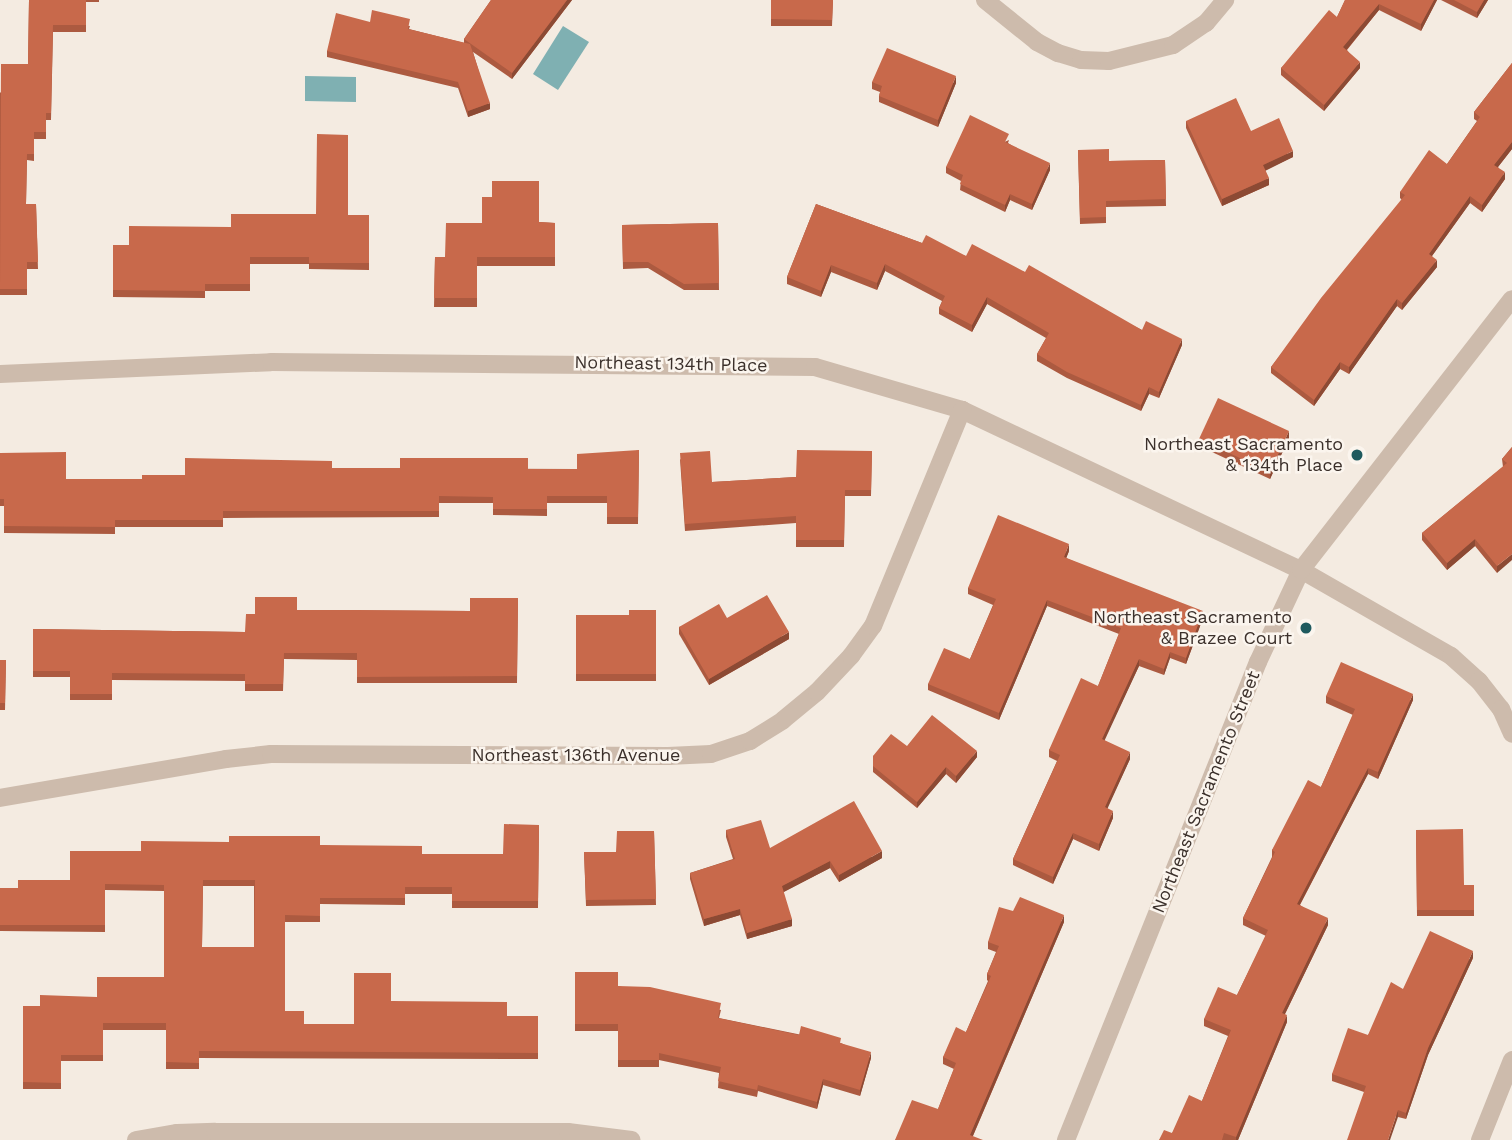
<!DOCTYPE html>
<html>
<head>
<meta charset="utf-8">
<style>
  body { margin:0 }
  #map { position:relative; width:1512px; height:1140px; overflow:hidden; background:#f4ebe1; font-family:"Work Sans",sans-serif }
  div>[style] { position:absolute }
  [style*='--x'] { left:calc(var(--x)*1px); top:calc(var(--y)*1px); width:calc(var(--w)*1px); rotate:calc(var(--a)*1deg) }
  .water>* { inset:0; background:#7fb0b2 }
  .minor>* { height:18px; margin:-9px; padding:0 9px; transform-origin:9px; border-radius:9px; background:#cdbbac }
  .wall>* { inset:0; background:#ac5a40 }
  .shaded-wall>* { inset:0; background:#8c4a34 }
  .building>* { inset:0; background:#c8694b }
  .dots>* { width:19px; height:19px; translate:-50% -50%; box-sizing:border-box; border:4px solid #fbf5ee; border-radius:50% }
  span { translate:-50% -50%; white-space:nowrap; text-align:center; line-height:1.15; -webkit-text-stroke:5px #fbf5ee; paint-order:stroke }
  .street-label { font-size:18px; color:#3b302b }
  .poi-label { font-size:18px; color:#3b302b }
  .right { translate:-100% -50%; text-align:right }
</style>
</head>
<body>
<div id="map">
  <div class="water">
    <div style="clip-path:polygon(563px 26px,589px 42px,558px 90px,533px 74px)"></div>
    <div style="clip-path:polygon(305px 76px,356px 77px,356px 102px,305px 101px)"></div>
  </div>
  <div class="minor">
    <div style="--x:985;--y:0;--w:67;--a:38.9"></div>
    <div style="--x:1037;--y:42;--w:24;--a:28"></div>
    <div style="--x:1058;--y:53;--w:24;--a:17"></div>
    <div style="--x:1081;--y:60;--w:28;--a:2"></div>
    <div style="--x:1109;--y:61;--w:66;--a:-14"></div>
    <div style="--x:1173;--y:45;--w:40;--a:-34"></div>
    <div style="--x:1206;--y:23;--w:30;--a:-50"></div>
    <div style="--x:0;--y:374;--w:271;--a:-2.5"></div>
    <div style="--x:271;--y:362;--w:544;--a:0.53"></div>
    <div style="--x:815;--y:367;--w:153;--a:16.3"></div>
    <div style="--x:962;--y:410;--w:375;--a:25.3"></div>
    <div style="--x:1301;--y:570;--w:173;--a:29.8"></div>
    <div style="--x:1451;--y:656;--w:38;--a:42"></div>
    <div style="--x:1479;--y:681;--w:36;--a:52"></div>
    <div style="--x:1501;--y:709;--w:27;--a:66"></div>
    <div style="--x:0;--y:798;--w:229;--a:-9.8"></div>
    <div style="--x:226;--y:759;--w:45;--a:-6.3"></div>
    <div style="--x:271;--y:754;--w:397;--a:0.3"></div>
    <div style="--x:668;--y:756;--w:43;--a:-2.7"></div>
    <div style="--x:711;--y:754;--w:41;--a:-18.4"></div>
    <div style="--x:750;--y:741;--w:39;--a:-32"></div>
    <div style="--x:783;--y:720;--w:44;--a:-39.5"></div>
    <div style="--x:817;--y:692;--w:50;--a:-46.6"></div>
    <div style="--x:851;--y:656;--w:37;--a:-54"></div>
    <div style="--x:873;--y:626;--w:234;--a:-67.6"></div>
    <div style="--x:136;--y:1140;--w:42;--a:-9.7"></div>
    <div style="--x:177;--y:1133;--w:38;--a:-2"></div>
    <div style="--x:215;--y:1132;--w:353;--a:0"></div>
    <div style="--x:568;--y:1132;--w:64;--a:7.1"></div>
    <div style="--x:1066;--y:1140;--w:515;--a:-68.12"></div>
    <div style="--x:1258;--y:662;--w:102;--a:-64.9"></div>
    <div style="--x:1301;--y:570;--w:343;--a:-52.1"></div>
    <div style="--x:1480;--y:1140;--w:86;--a:-68.2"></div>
  </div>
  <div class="wall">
    <div style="clip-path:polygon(29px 0,99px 0,99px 2px,86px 2px,86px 32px,53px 32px,51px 120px,46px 120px,46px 139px,34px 139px,34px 161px,27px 160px,26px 204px,36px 204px,38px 269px,27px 269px,27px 295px,0 295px,0 93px,28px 64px)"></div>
    <div style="clip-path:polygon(491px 0,572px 0,512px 79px,473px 52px,490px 109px,468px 117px,458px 88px,327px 57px,327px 51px,370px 22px,410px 26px,409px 29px,464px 43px,464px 39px)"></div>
    <div style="clip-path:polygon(771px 0,833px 0,832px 26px,771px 26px)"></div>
    <div style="clip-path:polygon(1345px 0,1437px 0,1421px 31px,1379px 10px,1347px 50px,1360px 68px,1324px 111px,1281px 75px,1281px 68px,1337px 17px)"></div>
    <div style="clip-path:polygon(1441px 0,1488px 0,1477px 18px)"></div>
    <div style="clip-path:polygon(1512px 63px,1512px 149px,1498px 167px,1505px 179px,1482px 212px,1470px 203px,1432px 256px,1437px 267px,1402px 310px,1397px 306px,1349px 374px,1340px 369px,1314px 406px,1271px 373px,1271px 367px,1402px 200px,1400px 198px,1400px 192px,1447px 164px,1477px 121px,1474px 119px,1474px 112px)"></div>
    <div style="clip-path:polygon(872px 82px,956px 83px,938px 127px,879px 102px,879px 96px,880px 92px,872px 89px)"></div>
    <div style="clip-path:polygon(1186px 121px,1251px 131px,1293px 157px,1265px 170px,1269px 185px,1222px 206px,1186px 128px)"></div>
    <div style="clip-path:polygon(1009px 140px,1008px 143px,1050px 170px,1032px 210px,1010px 200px,1005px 212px,960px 190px,961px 181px,946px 173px,946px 167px)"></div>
    <div style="clip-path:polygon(1078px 150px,1109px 161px,1165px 160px,1166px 206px,1106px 207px,1106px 223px,1080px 224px)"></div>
    <div style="clip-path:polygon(816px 204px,922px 243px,966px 256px,1025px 272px,1142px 330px,1182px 345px,1159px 398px,1149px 394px,1141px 411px,1067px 378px,1037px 361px,1037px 354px,1046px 338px,987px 304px,972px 332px,939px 314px,939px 308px,942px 301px,885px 271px,877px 290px,831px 272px,821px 297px,787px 284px,787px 277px)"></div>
    <div style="clip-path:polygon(348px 215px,369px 215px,369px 270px,309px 269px,309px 264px,250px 264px,250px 291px,205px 291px,205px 298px,113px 297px,113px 245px,129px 245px,231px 227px)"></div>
    <div style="clip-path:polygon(539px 222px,555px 223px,555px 266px,477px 266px,477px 307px,434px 307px,435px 257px,445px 257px,482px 223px)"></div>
    <div style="clip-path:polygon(718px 223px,719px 290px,684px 290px,648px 268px,623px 269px,622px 225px)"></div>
    <div style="clip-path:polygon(1289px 438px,1270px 479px,1199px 446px,1199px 439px)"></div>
    <div style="clip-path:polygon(1512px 447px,1497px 573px,1475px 546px,1447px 570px,1422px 540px,1422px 533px,1503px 467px,1502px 459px)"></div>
    <div style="clip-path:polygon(639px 450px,638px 524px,607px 524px,607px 503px,547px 503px,547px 516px,493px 515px,493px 503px,439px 503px,439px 517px,223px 518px,223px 527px,115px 527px,115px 534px,4px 533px,4px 506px,0 506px,0 453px,66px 479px,142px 479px,185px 475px,332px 468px,577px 469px)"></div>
    <div style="clip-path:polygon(872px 451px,871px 496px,845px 496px,844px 547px,796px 547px,796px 523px,685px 531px,680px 459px,712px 482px,796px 477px)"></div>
    <div style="clip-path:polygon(1069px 551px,1066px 558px,1203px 618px,1186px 664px,1170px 658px,1164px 675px,1139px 666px,1104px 740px,1130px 759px,1107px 808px,1113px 818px,1099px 851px,1073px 839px,1053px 884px,1013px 865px,1013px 859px,1057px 761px,1049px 757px,1049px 750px,1098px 686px,1119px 634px,1047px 606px,999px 720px,928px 690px,928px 684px,970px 659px,993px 605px,968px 594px,968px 588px)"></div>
    <div style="clip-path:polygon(518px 598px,517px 683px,357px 683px,357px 660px,284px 659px,283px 691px,245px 691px,245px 681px,112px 680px,112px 700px,70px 700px,70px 677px,33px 677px,33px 629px,245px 632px,255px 614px,297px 610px,470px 611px)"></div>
    <div style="clip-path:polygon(656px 610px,656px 681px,576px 681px,576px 615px,629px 615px)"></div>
    <div style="clip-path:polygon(727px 618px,789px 639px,709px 685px,679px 634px,679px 627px)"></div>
    <div style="clip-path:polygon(0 660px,6px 660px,5px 710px,0 710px)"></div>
    <div style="clip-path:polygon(1326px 696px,1413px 700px,1378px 779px,1368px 774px,1300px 905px,1328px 925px,1285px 1014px,1287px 1022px,1238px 1140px,1159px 1140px,1172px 1133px,1202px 1101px,1228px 1036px,1204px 1026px,1204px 1019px,1237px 995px,1266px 936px,1243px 925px,1243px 918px,1272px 857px,1272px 850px,1321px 787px,1353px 715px,1326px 703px)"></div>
    <div style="clip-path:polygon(907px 746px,977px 757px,956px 783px,946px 774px,917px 808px,873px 772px,873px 756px)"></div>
    <div style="clip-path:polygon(evenodd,539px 825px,538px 908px,452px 908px,452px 894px,405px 894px,405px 905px,320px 904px,320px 922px,285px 922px,285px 1011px,304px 1024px,354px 1024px,391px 1001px,507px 1016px,538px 1016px,538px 1059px,199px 1058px,199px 1069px,166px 1069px,166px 1030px,103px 1030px,103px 1061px,61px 1061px,61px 1089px,23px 1089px,23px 1006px,40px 1006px,97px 997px,164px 977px,164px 891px,105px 890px,105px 932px,0 931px,0 888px,18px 888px,70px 880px,141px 851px,320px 845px,422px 854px,503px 854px,539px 825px,203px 886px,254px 886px,254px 947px,202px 947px,203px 886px)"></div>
    <div style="clip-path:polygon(726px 830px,770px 848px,882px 858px,839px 882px,830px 868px,783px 892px,792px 926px,747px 939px,740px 915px,704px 926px,690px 879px,690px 873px,733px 859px,726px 837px)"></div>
    <div style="clip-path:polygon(1416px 830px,1464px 885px,1474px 885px,1474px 916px,1417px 916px)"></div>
    <div style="clip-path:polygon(654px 831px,656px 905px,586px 906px,584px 852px,616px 852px)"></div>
    <div style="clip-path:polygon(1013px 911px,1064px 922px,973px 1136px,895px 1140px,938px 1109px,954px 1069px,943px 1064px,943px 1057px,966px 1032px,988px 981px,987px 980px,987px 974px,996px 952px,988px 949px,988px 942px)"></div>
    <div style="clip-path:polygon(1473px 958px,1428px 1055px,1406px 1119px,1398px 1117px,1364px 1092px,1332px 1081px,1332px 1074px,1368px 1035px,1403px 989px)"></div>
    <div style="clip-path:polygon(575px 972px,618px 986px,721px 1010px,719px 1018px,841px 1043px,871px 1058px,860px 1096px,823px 1085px,817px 1109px,758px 1091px,757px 1097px,718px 1088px,719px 1073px,659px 1060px,659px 1067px,618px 1067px,618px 1031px,575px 1031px)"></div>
  </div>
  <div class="shaded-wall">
    <div style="clip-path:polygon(567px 0,572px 0,512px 79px,512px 73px)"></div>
    <div style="clip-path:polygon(1434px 0,1437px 0,1421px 31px,1421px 24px)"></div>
    <div style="clip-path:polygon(1484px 0,1488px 0,1477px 18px,1477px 12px)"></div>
    <div style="clip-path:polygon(1379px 4px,1379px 10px,1343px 54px,1343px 47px)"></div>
    <div style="clip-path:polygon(1360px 62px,1360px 68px,1324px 111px,1324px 105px)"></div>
    <div style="clip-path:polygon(956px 76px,956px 83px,938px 127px,938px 120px)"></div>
    <div style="clip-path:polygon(490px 103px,490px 109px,468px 117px,468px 111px)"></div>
    <div style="clip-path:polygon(1512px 142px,1512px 149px,1494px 172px,1494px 165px)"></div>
    <div style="clip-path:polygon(1293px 151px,1293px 157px,1263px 172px,1263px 165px)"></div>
    <div style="clip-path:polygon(1050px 163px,1050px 170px,1032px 210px,1032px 204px)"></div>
    <div style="clip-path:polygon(1505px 172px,1505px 179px,1482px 212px,1482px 205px)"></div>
    <div style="clip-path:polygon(1269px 178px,1269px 185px,1222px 206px,1222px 199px)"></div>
    <div style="clip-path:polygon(1010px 194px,1010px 200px,1005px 212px,1005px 205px)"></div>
    <div style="clip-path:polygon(1470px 196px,1470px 203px,1429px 260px,1429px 254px)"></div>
    <div style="clip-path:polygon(1437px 260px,1437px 267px,1402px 310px,1402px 303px)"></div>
    <div style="clip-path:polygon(885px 264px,885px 271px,877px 290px,877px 283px)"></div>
    <div style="clip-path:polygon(831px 265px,831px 272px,821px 297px,821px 291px)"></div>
    <div style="clip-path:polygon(987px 297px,987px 304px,972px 332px,972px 325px)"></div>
    <div style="clip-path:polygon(1397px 299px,1397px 306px,1349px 374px,1349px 367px)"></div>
    <div style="clip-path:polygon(1182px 339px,1182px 345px,1159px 398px,1159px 392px)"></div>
    <div style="clip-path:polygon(1340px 362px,1340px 369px,1314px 406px,1314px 400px)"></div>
    <div style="clip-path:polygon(1149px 387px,1149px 394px,1141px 411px,1141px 405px)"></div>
    <div style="clip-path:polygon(1289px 431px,1289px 438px,1270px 479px,1270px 472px)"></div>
    <div style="clip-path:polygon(1475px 539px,1475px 546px,1447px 570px,1447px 563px)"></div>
    <div style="clip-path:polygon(1069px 544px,1069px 551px,1064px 564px,1064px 557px)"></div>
    <div style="clip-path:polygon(1512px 554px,1512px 560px,1497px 573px,1497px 566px)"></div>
    <div style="clip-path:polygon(1047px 600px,1047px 606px,999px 720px,999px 713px)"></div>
    <div style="clip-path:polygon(1203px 611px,1203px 618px,1186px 664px,1186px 658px)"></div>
    <div style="clip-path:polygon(789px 632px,789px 639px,709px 685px,709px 679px)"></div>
    <div style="clip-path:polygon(1170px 652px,1170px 658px,1164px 675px,1164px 669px)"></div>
    <div style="clip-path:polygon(1139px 659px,1139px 666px,1102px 746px,1102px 739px)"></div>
    <div style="clip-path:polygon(1413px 694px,1413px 700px,1378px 779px,1378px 772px)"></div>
    <div style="clip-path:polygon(977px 751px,977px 757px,956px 783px,956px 776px)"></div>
    <div style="clip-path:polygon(1130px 752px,1130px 759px,1105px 814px,1105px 807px)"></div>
    <div style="clip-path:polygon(946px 767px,946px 774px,917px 808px,917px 802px)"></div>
    <div style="clip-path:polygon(1368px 768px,1368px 774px,1297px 910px,1297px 904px)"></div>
    <div style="clip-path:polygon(1113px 811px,1113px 818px,1099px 851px,1099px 844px)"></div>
    <div style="clip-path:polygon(1073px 833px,1073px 839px,1053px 884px,1053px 877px)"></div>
    <div style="clip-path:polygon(882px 851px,882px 858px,839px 882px,839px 875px)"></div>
    <div style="clip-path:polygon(830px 861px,830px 868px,782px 893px,782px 886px)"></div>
    <div style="clip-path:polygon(740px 909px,740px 915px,704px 926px,704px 919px)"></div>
    <div style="clip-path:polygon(1064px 915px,1064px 922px,971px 1140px,970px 1135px)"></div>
    <div style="clip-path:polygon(1328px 918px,1328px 925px,1282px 1020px,1282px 1013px)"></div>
    <div style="clip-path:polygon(792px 919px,792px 926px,747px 939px,747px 933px)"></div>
    <div style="clip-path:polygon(1473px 951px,1473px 958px,1428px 1055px,1406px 1119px,1406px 1113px,1428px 1048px)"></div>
    <div style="clip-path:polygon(1287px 1015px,1287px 1022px,1238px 1140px,1236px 1140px,1236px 1137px)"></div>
    <div style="clip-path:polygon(871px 1052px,871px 1058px,860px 1096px,860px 1090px)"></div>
    <div style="clip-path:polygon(823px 1079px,823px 1085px,817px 1109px,817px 1102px)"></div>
    <div style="clip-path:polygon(1398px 1110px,1398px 1117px,1390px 1140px,1388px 1140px)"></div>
  </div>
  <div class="building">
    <div style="clip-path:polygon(29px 0,86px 0,86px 25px,53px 25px,51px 113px,46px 113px,46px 132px,34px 132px,34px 154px,27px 154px,26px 204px,36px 204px,38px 262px,27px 262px,27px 289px,0 289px,1px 64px,28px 64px)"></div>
    <div style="clip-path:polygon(491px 0,567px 0,512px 73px,464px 39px)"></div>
    <div style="clip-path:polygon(771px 0,833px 0,832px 20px,771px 19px)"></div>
    <div style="clip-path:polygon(1345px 0,1434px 0,1421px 24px,1379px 4px,1343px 47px,1360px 62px,1324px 105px,1281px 68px,1329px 10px,1337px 17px)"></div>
    <div style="clip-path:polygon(1454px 0,1484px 0,1477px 12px)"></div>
    <div style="clip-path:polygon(372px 10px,410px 19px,408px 29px,470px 44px,490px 103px,468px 111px,458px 82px,327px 51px,336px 13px,370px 22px)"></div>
    <div style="clip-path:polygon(887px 48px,956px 76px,938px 120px,879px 96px,882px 86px,872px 82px)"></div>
    <div style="clip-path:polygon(1512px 63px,1512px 142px,1494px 165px,1505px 172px,1482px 205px,1470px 196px,1429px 254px,1437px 260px,1402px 303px,1397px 299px,1349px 367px,1340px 362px,1314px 400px,1271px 367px,1321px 298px,1405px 195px,1400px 192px,1429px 150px,1447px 164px,1480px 117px,1474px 112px)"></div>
    <div style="clip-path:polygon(1236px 98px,1251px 131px,1279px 118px,1293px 151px,1263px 165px,1269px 178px,1222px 199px,1186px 121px)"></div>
    <div style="clip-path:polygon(970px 115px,1009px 134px,1005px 142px,1050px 163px,1032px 204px,1010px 194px,1005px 205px,960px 184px,963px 175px,946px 167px)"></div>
    <div style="clip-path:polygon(317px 134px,348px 135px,348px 215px,369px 215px,369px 263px,309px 263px,309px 257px,250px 257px,250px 284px,205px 284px,205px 291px,113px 290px,113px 245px,129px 245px,129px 226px,231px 227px,231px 214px,316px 214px)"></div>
    <div style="clip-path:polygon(1109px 149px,1109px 161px,1165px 160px,1166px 199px,1106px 201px,1106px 217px,1080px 218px,1078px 150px)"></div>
    <div style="clip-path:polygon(492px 181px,539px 181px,539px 222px,555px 223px,555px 257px,477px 257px,477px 298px,434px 298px,435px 257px,445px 257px,446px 223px,482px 223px,482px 197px,492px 197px)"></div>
    <div style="clip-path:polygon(816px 204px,922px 243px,926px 235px,966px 256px,972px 244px,1025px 272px,1029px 265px,1142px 330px,1146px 321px,1182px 339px,1159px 392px,1149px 387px,1141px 405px,1067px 372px,1037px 354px,1049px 333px,987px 297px,972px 325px,939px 308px,945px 296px,885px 264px,877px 283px,831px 265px,821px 291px,787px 277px)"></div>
    <div style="clip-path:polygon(718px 223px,719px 283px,684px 284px,648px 262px,623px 262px,622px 225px)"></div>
    <div style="clip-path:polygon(1218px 398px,1289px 431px,1270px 472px,1199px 439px)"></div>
    <div style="clip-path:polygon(1512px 447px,1512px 554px,1497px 566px,1475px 539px,1447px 563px,1422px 533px,1507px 463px,1502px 459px)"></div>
    <div style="clip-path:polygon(639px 450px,638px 517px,607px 517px,607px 496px,547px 496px,547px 509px,493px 509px,493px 497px,439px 496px,439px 511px,223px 511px,223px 520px,115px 520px,115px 527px,4px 526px,4px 499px,0 499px,0 453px,66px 452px,66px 479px,142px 479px,142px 475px,185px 475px,185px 458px,332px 461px,332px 468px,400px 468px,400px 458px,528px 458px,528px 469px,577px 469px,577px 454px)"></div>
    <div style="clip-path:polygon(797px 450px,872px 451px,871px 490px,845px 490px,844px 540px,796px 540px,796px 516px,685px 524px,680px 453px,710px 451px,712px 482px,796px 477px)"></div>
    <div style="clip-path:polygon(998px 515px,1069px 544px,1064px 557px,1203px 611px,1186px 658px,1170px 652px,1164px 669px,1139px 659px,1102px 739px,1130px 752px,1105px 807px,1113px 811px,1099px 844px,1073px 833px,1053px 877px,1013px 859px,1060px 755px,1049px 750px,1081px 678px,1098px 686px,1121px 628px,1047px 600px,999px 713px,928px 684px,944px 648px,970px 659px,996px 599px,968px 588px)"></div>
    <div style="clip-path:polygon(767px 595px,789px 632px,709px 679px,679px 627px,719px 604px,727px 618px)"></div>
    <div style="clip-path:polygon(255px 597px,297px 597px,297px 610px,357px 610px,470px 611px,470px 598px,518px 598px,517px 676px,357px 677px,357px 653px,284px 653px,283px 684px,245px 684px,245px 674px,112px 673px,112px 694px,70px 694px,70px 671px,33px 671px,33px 629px,245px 632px,246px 614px,255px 614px)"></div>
    <div style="clip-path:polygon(629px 610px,656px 610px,656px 674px,576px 674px,576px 615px,629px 615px)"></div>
    <div style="clip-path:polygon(0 660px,6px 660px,5px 703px,0 703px)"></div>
    <div style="clip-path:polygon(1341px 662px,1413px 694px,1378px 772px,1368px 768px,1297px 904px,1328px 918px,1282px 1013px,1287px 1015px,1236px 1137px,1224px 1133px,1222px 1140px,1159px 1140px,1164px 1130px,1172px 1133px,1189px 1095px,1202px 1101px,1231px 1030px,1204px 1019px,1218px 987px,1237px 995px,1268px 930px,1243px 918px,1275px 852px,1272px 850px,1308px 780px,1321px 787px,1355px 709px,1326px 696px)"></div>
    <div style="clip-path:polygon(932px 715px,977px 751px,956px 776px,946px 767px,917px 802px,873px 766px,873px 756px,891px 734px,907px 746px)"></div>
    <div style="clip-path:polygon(854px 801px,882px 851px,839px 875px,830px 861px,782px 886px,792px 919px,747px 933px,740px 909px,704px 919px,690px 873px,735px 859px,726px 830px,761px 820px,770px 848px)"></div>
    <div style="clip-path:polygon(evenodd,504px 824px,539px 825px,538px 901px,452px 901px,452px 887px,405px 887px,405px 898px,320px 898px,320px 916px,285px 915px,285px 1011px,304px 1011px,304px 1024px,354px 1024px,354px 973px,391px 973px,391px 1001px,507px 1002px,507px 1016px,538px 1016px,538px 1053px,199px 1051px,199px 1063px,166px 1062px,166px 1023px,103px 1023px,103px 1055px,61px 1055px,61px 1083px,23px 1082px,23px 1006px,40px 1006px,40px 995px,97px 997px,97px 977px,164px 977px,164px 885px,105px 884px,105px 925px,0 925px,0 888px,18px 888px,18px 880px,70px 880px,70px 851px,141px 851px,141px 841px,229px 842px,229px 836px,320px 836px,320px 845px,422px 846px,422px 854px,503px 854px,504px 824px,203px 880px,255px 880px,254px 947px,202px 947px,203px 880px)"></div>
    <div style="clip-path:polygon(1463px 829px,1464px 885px,1474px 885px,1474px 910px,1417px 910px,1416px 830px)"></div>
    <div style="clip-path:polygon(617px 831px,654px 831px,656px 899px,586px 900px,584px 852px,616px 852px)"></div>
    <div style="clip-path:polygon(1020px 897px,1064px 915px,970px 1135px,983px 1140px,895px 1140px,912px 1100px,938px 1109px,956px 1063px,943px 1057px,956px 1027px,966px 1032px,991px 976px,987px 974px,999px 946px,988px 942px,999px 907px,1013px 911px)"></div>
    <div style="clip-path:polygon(1430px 931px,1473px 951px,1428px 1048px,1406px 1113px,1398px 1110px,1388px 1140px,1347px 1140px,1366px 1086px,1332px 1074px,1348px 1028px,1368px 1035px,1391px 982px,1403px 989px)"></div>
    <div style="clip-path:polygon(575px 972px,618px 972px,618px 986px,650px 987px,721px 1003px,718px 1018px,799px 1035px,801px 1026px,841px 1038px,840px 1043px,871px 1052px,860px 1090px,823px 1079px,817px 1102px,758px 1085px,757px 1090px,718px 1081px,721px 1067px,659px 1053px,659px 1060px,618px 1060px,618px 1024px,575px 1024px)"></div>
  </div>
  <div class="dots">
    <div style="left:1357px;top:455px;background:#1f5a5e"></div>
    <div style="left:1306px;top:628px;background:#1f5a5e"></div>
  </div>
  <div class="street-label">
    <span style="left:671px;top:364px;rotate:1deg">Northeast 134th Place</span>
    <span style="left:576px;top:755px">Northeast 136th Avenue</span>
    <span style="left:1206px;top:792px;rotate:-68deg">Northeast Sacramento Street</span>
  </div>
  <div class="poi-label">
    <span class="right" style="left:1343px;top:455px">Northeast Sacramento<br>&amp; 134th Place</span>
    <span class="right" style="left:1292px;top:628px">Northeast Sacramento<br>&amp; Brazee Court</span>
  </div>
</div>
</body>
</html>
